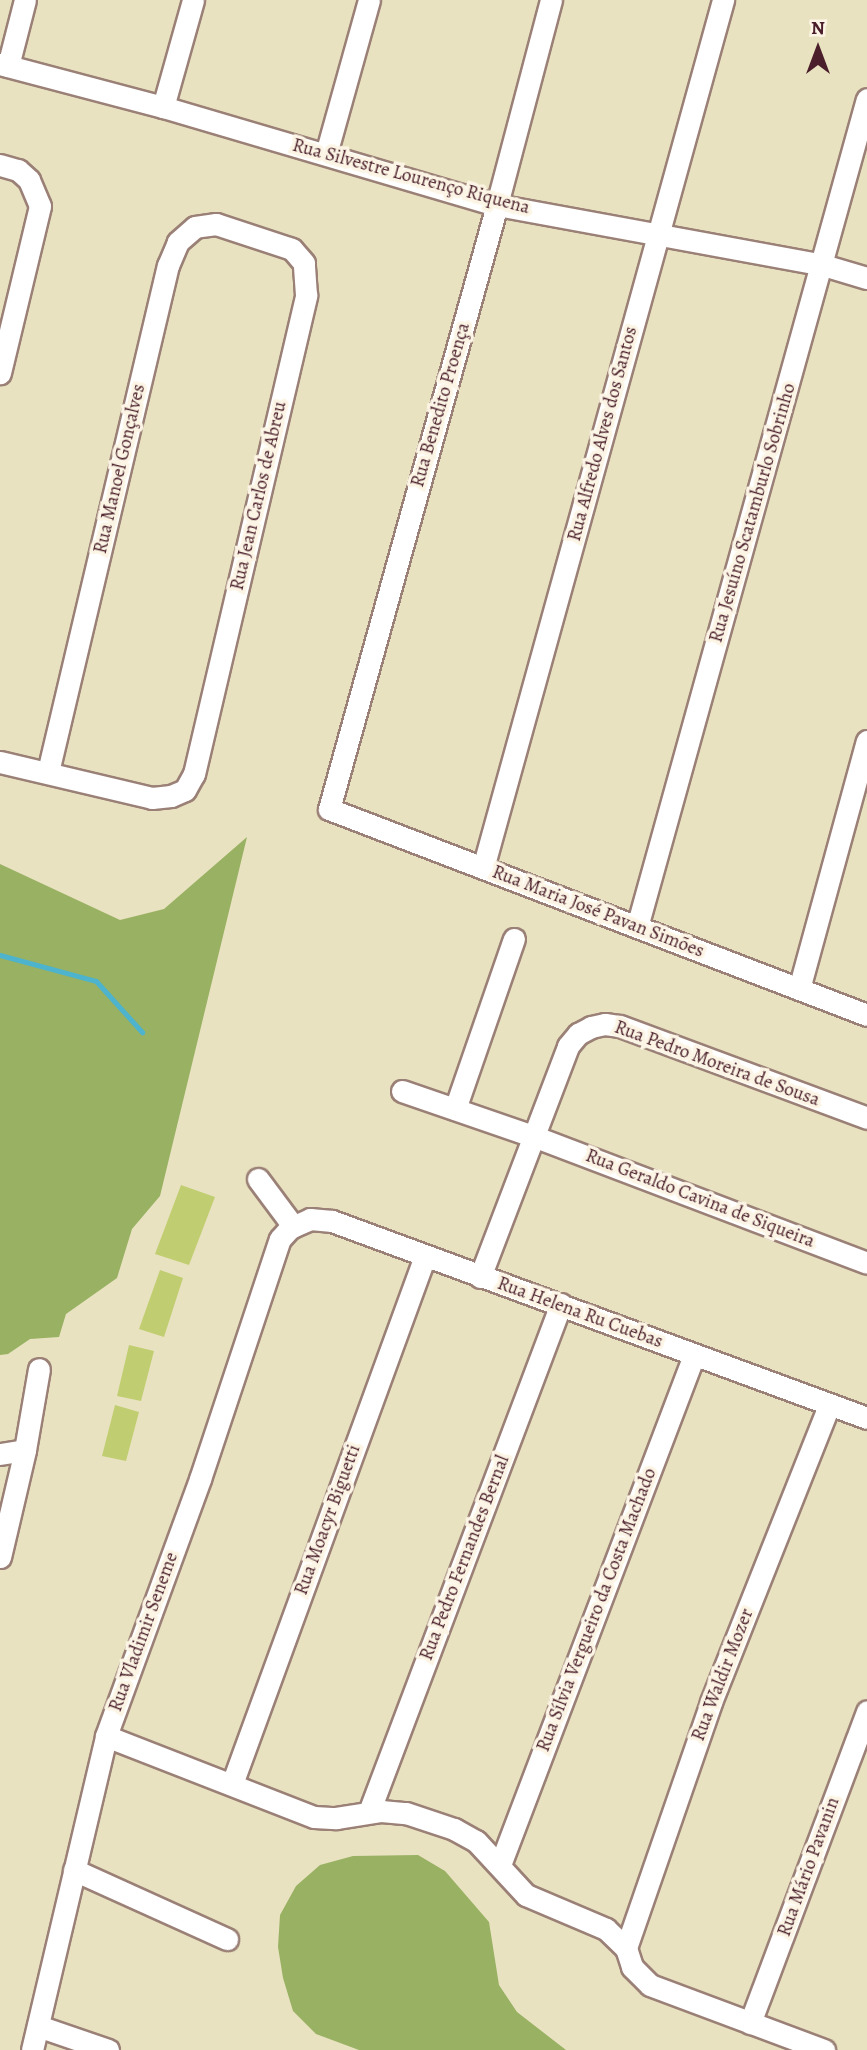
<!DOCTYPE html>
<html>
<head>
<meta charset="utf-8">
<style>
  body { margin:0 }
  #map { position:relative; width:867px; height:2050px; overflow:hidden; background:#e9e2c0; font-family:Alegreya,serif }
  div>[style] { position:absolute }
  [style*='--x'] { left:calc(var(--x)*1px); top:calc(var(--y)*1px); width:calc(var(--w)*1px); rotate:calc(var(--a)*1deg) }
  .green>* { inset:0; background:#c0ce71 }
  .forest>* { inset:0; background:#98b163 }
  .stream>* { height:5px; margin:-2.5px; padding:0 2.5px; transform-origin:2.5px; border-radius:2.5px; background:#4eb3cd }
  .roads { filter:drop-shadow(2px 0 #9a8076) drop-shadow(-2px 0 #9a8076) drop-shadow(0 2px #9a8076) drop-shadow(0 -2px #9a8076) }
  .street>* { height:21px; margin:-10.5px; padding:0 10.5px; transform-origin:10.5px; border-radius:10.5px; background:#fff }
  span { translate:-50% -50%; white-space:nowrap; text-align:center; line-height:1.15; -webkit-text-stroke:7px #fcf5e5; paint-order:stroke }
  .street-label { font-size:19px; color:#4a1f2b }
  .north { position:absolute; left:783px; top:14px; width:70px; height:70px; -webkit-text-stroke:5px #fcf5e5; paint-order:stroke; rotate:0deg; font-size:19px; font-weight:700; line-height:28px; text-align:center; color:#4a1f2b }
  .north::after { content:''; display:block; margin:auto; width:24px; height:32px; background:#4a1f2b; clip-path:polygon(50% 0,100% 100%,50% 72%,0 100%) }
</style>
</head>
<body>
<div id="map">
  <div class="green">
    <div style="clip-path:polygon(181px 1185px,215px 1197px,189px 1265px,155px 1254px)"></div>
    <div style="clip-path:polygon(160px 1270px,183px 1278px,164px 1337px,139px 1329px)"></div>
    <div style="clip-path:polygon(129px 1345px,154px 1351px,141px 1401px,117px 1396px)"></div>
    <div style="clip-path:polygon(115px 1405px,139px 1412px,126px 1461px,102px 1456px)"></div>
  </div>
  <div class="forest">
    <div style="clip-path:polygon(247px 837px,160px 1196px,132px 1229px,117px 1278px,66px 1314px,59px 1337px,30px 1339px,8px 1354px,0 1355px,0 864px,120px 920px,164px 909px)"></div>
    <div style="clip-path:polygon(418px 1855px,445px 1871px,489px 1922px,499px 1985px,517px 2012px,566px 2050px,359px 2050px,316px 2034px,293px 2011px,283px 1978px,278px 1947px,280px 1915px,296px 1886px,320px 1865px,353px 1856px)"></div>
  </div>
  <div class="stream">
    <div style="--x:0;--y:955;--w:99;--a:15.2"></div>
    <div style="--x:96;--y:981;--w:69;--a:48"></div>
  </div>
  <div class="roads">
    <div class="street">
      <div style="--x:551;--y:0;--w:212;--a:104.8"></div>
      <div style="--x:497;--y:205;--w:627;--a:105.54"></div>
      <div style="--x:329;--y:809;--w:576;--a:20.95"></div>
      <div style="--x:0;--y:64;--w:169;--a:14.8"></div>
      <div style="--x:163;--y:107;--w:348;--a:16.4"></div>
      <div style="--x:497;--y:205;--w:331;--a:10.4"></div>
      <div style="--x:823;--y:265;--w:46;--a:16.5"></div>
      <div style="--x:8;--y:66;--w:68;--a:-75.6"></div>
      <div style="--x:163;--y:107;--w:111;--a:-74.3"></div>
      <div style="--x:326;--y:154;--w:160;--a:-74.4"></div>
      <div style="--x:0;--y:165;--w:19;--a:16"></div>
      <div style="--x:18;--y:170;--w:15;--a:42"></div>
      <div style="--x:29;--y:180;--w:28;--a:67"></div>
      <div style="--x:40;--y:206;--w:172;--a:103.5"></div>
      <div style="--x:0;--y:762;--w:156;--a:13.3"></div>
      <div style="--x:152;--y:798;--w:19;--a:-6"></div>
      <div style="--x:171;--y:796;--w:15;--a:-23"></div>
      <div style="--x:185;--y:790;--w:18;--a:-61"></div>
      <div style="--x:194;--y:774;--w:492;--a:-76.8"></div>
      <div style="--x:306;--y:295;--w:32;--a:-94"></div>
      <div style="--x:304;--y:263;--w:18;--a:-131"></div>
      <div style="--x:292;--y:249;--w:80;--a:-161.8"></div>
      <div style="--x:216;--y:224;--w:21;--a:172"></div>
      <div style="--x:195;--y:227;--w:23;--a:139"></div>
      <div style="--x:178;--y:242;--w:25;--a:113"></div>
      <div style="--x:168;--y:265;--w:521;--a:103.32"></div>
      <div style="--x:483;--y:868;--w:901;--a:-74.54"></div>
      <div style="--x:637;--y:927;--w:859;--a:-74.48"></div>
      <div style="--x:799;--y:989;--w:257;--a:-74.7"></div>
      <div style="--x:402;--y:1091;--w:139;--a:19"></div>
      <div style="--x:533;--y:1136;--w:357;--a:20.8"></div>
      <div style="--x:455;--y:1109;--w:180;--a:-70.9"></div>
      <div style="--x:258;--y:1179;--w:59;--a:53.3"></div>
      <div style="--x:480;--y:1277;--w:247;--a:-69.1"></div>
      <div style="--x:568;--y:1046;--w:16;--a:-50"></div>
      <div style="--x:578;--y:1034;--w:15;--a:-28"></div>
      <div style="--x:591;--y:1027;--w:14;--a:-12"></div>
      <div style="--x:605;--y:1024;--w:15;--a:8"></div>
      <div style="--x:620;--y:1026;--w:264;--a:20.4"></div>
      <div style="--x:0;--y:1454;--w:25;--a:-9"></div>
      <div style="--x:0;--y:1557;--w:110;--a:-76.8"></div>
      <div style="--x:25;--y:1450;--w:82;--a:-80.2"></div>
      <div style="--x:106;--y:1736;--w:223;--a:21.3"></div>
      <div style="--x:314;--y:1817;--w:22;--a:3"></div>
      <div style="--x:336;--y:1818;--w:46;--a:-8.8"></div>
      <div style="--x:381;--y:1811;--w:25;--a:5"></div>
      <div style="--x:406;--y:1813;--w:51;--a:18.4"></div>
      <div style="--x:454;--y:1829;--w:25;--a:29"></div>
      <div style="--x:476;--y:1841;--w:74;--a:47.2"></div>
      <div style="--x:526;--y:1895;--w:87;--a:23"></div>
      <div style="--x:606;--y:1929;--w:28;--a:44"></div>
      <div style="--x:626;--y:1948;--w:20;--a:72"></div>
      <div style="--x:632;--y:1967;--w:25;--a:45"></div>
      <div style="--x:650;--y:1985;--w:186;--a:20.5"></div>
      <div style="--x:232;--y:1784;--w:562;--a:-69.92"></div>
      <div style="--x:369;--y:1812;--w:543;--a:-69.3"></div>
      <div style="--x:500;--y:1865;--w:546;--a:-69.17"></div>
      <div style="--x:74;--y:1870;--w:168;--a:24.3"></div>
      <div style="--x:626;--y:1948;--w:260;--a:-70.9"></div>
      <div style="--x:711;--y:1702;--w:320;--a:-68.3"></div>
      <div style="--x:750;--y:2023;--w:333;--a:-69.4"></div>
      <div style="--x:38;--y:2026;--w:74;--a:18.9"></div>
      <div style="--x:32;--y:2050;--w:323;--a:-76.7"></div>
      <div style="--x:106;--y:1736;--w:274;--a:-69.9"></div>
      <div style="--x:200;--y:1479;--w:253;--a:-71.6"></div>
      <div style="--x:280;--y:1239;--w:15;--a:-48"></div>
      <div style="--x:290;--y:1228;--w:22;--a:-24"></div>
      <div style="--x:310;--y:1219;--w:22;--a:5"></div>
      <div style="--x:332;--y:1221;--w:570;--a:20.21"></div>
    </div>
  </div>
  <div class="street-label">
    <span style="left:411px;top:177px;rotate:15deg">Rua Silvestre Lourenço Riquena</span>
    <span style="left:441px;top:405px;rotate:-74deg">Rua Benedito Proença</span>
    <span style="left:603px;top:434px;rotate:-75deg">Rua Alfredo Alves dos Santos</span>
    <span style="left:120px;top:469px;rotate:-77deg">Rua Manoel Gonçalves</span>
    <span style="left:259px;top:496px;rotate:-77deg">Rua Jean Carlos de Abreu</span>
    <span style="left:753px;top:513px;rotate:-74deg">Rua Jesuíno Scatamburlo Sobrinho</span>
    <span style="left:598px;top:912px;rotate:21deg">Rua Maria José Pavan Simões</span>
    <span style="left:717px;top:1064px;rotate:20deg">Rua Pedro Moreira de Sousa</span>
    <span style="left:700px;top:1199px;rotate:21deg">Rua Geraldo Cavina de Siqueira</span>
    <span style="left:580px;top:1313px;rotate:20deg">Rua Helena Ru Cuebas</span>
    <span style="left:328px;top:1520px;rotate:-70deg">Rua Moacyr Biguetti</span>
    <span style="left:465px;top:1558px;rotate:-69deg">Rua Pedro Fernandes Bernal</span>
    <span style="left:597px;top:1610px;rotate:-69deg">Rua Sílvia Vergueiro da Costa Machado</span>
    <span style="left:144px;top:1632px;rotate:-70deg">Rua Vladimir Seneme</span>
    <span style="left:723px;top:1675px;rotate:-69deg">Rua Waldir Mozer</span>
    <span style="left:809px;top:1867px;rotate:-70deg">Rua Mário Pavanin</span>
  </div>
  <div class="north">N</div>
</div>
</body>
</html>
